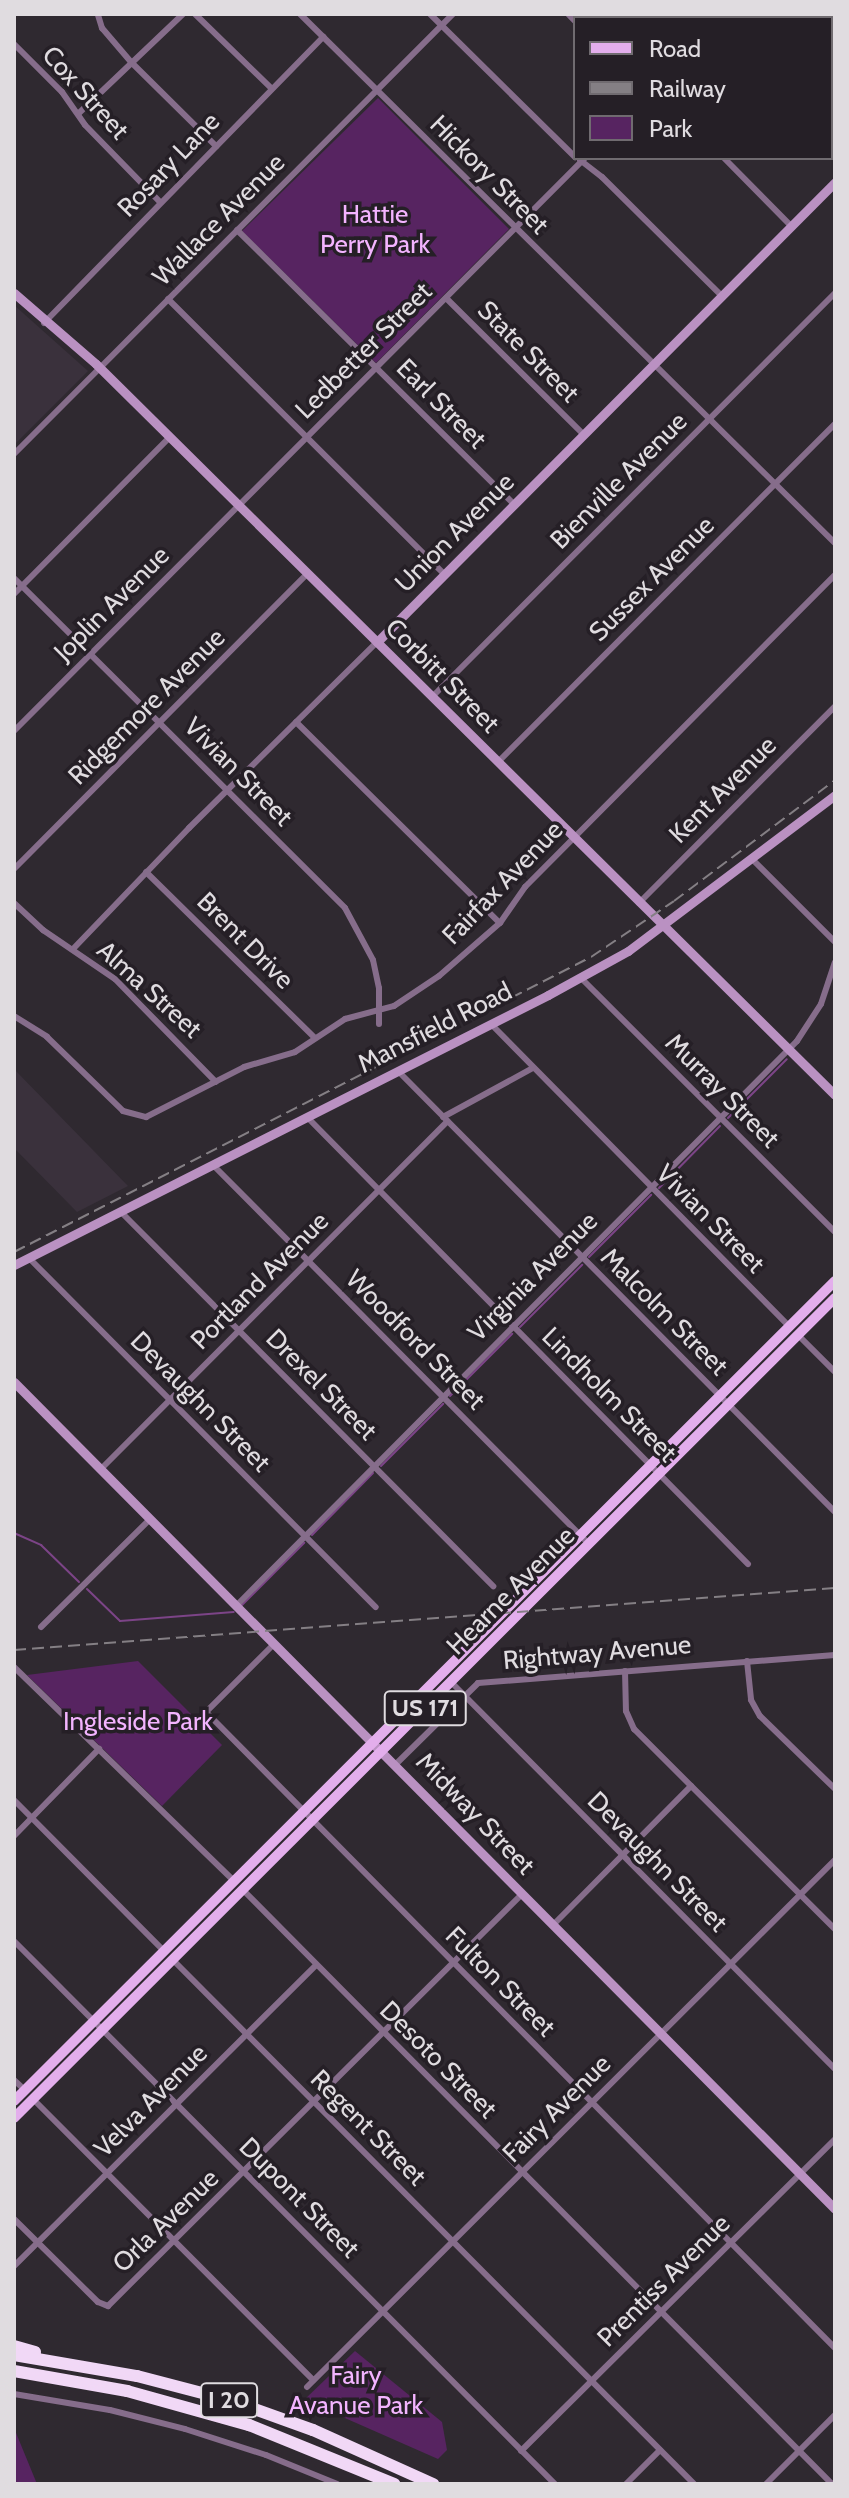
<!DOCTYPE html>
<html>
<head>
<meta charset="utf-8">
<style>
  body { margin:0 }
  #map { position:relative; width:849px; height:2498px; overflow:hidden; background:#2f2930; font-family:Cabin,sans-serif }
  div>[style] { position:absolute }
  [style*='--x'] { left:calc(var(--x)*1px); top:calc(var(--y)*1px); width:calc(var(--w)*1px); rotate:calc(var(--a)*1deg) }
  .built>* { inset:0; background:#3a313c }
  .green>* { inset:0; background:#572461 }
  .stream>* { height:2px; margin:-1px; padding:0 1px; transform-origin:1px; border-radius:1px; background:#7c4487 }
  .street>* { height:6px; margin:-3px; padding:0 3px; transform-origin:3px; border-radius:3px; background:#866d8b }
  .secondary>* { height:9px; margin:-4.5px; padding:0 4.5px; transform-origin:4.5px; border-radius:4.5px; background:#ba91c2 }
  .primary>* { height:10px; margin:-5px; padding:0 5px; transform-origin:5px; border-radius:5px; background:#e3aeec }
  .highway>* { height:12px; margin:-6px; padding:0 6px; transform-origin:6px; border-radius:6px; background:#f1d8f6 }
  .rail>* { height:2px; margin-top:-1px; transform-origin:0; background:repeating-linear-gradient(90deg,#847f84 0 12px,transparent 0 18px) }
  span { translate:-50% -50%; white-space:nowrap; text-align:center; line-height:1.15; -webkit-text-stroke:7px #251f26; paint-order:stroke }
  .shield-label span { padding:2px 6px; background:#251f26; border:2px solid; border-radius:6px; -webkit-text-stroke-width:0 }
  .shield-label { font-size:24px; color:#e0dce0; font-weight:700 }
  .street-label { font-size:26px; color:#e0dce0 }
  .park-label { font-size:26px; color:#f3b4ff }
  .frame { position:absolute; inset:0; border:16px solid #e0dce0; pointer-events:none }
  .legend { position:absolute; left:573px; top:16px; width:260px; height:144px; box-sizing:border-box; background:#251f26; border:2px solid #706b70; margin:0; padding:10px 14px; list-style:none; font-size:24px; color:#e0dce0 }
  .legend li { display:flex; align-items:center; gap:16px; height:40px }
  .legend b { width:40px; border:2px solid #706b70 }
</style>
</head>
<body>
<div id="map">
  <div class="built">
    <div style="clip-path:polygon(14px 305px,88px 371px,14px 445px)"></div>
    <div style="clip-path:polygon(14px 1069px,128px 1186px,77px 1212px,14px 1148px)"></div>
  </div>
  <div class="green">
    <div style="clip-path:polygon(378px 98px,509px 229px,376px 363px,242px 231px)"></div>
    <div style="clip-path:polygon(138px 1661px,222px 1745px,162px 1806px,27px 1675px)"></div>
    <div style="clip-path:polygon(355px 2351px,442px 2422px,447px 2450px,438px 2459px,304px 2400px)"></div>
    <div style="clip-path:polygon(14px 2428px,37px 2484px,14px 2484px)"></div>
  </div>
  <div class="stream">
    <div style="--x:728;--y:1118;--w:83;--a:-45"></div>
    <div style="--x:659;--y:1188;--w:87;--a:-45.5"></div>
    <div style="--x:589;--y:1257;--w:88;--a:-45"></div>
    <div style="--x:520;--y:1327;--w:88;--a:-45"></div>
    <div style="--x:450;--y:1396;--w:88;--a:-45"></div>
    <div style="--x:381;--y:1466;--w:88;--a:-45"></div>
    <div style="--x:14;--y:1533;--w:30;--a:24"></div>
    <div style="--x:41;--y:1545;--w:53;--a:44.2"></div>
    <div style="--x:312;--y:1535;--w:87;--a:-45.5"></div>
    <div style="--x:87;--y:1589;--w:46;--a:44.1"></div>
    <div style="--x:120;--y:1621;--w:114;--a:-4.5"></div>
    <div style="--x:242;--y:1605;--w:88;--a:-45"></div>
  </div>
  <div class="street">
    <div style="--x:195;--y:14;--w:107;--a:44.2"></div>
    <div style="--x:300;--y:14;--w:752;--a:44.68"></div>
    <div style="--x:430;--y:14;--w:204;--a:44.6"></div>
    <div style="--x:568;--y:14;--w:10;--a:45"></div>
    <div style="--x:716;--y:14;--w:6;--a:45"></div>
    <div style="--x:98;--y:15;--w:14;--a:73"></div>
    <div style="--x:102;--y:28;--w:45;--a:49.5"></div>
    <div style="--x:131;--y:62;--w:120;--a:44.7"></div>
    <div style="--x:726;--y:18;--w:6;--a:-45"></div>
    <div style="--x:14;--y:44;--w:68;--a:45"></div>
    <div style="--x:62;--y:92;--w:40;--a:55.1"></div>
    <div style="--x:85;--y:125;--w:107;--a:45.8"></div>
    <div style="--x:78;--y:114;--w:145;--a:-43.6"></div>
    <div style="--x:831;--y:126;--w:6;--a:45"></div>
    <div style="--x:724;--y:158;--w:94;--a:45.4"></div>
    <div style="--x:580;--y:160;--w:28;--a:38"></div>
    <div style="--x:602;--y:177;--w:168;--a:44.8"></div>
    <div style="--x:237;--y:230;--w:390;--a:44.7"></div>
    <div style="--x:446;--y:298;--w:193;--a:44.8"></div>
    <div style="--x:168;--y:299;--w:391;--a:44.9"></div>
    <div style="--x:44;--y:323;--w:400;--a:-45.7"></div>
    <div style="--x:14;--y:454;--w:622;--a:-45.07"></div>
    <div style="--x:14;--y:578;--w:467;--a:44.9"></div>
    <div style="--x:345;--y:908;--w:59;--a:61.7"></div>
    <div style="--x:373;--y:960;--w:29;--a:78"></div>
    <div style="--x:379;--y:988;--w:36;--a:90"></div>
    <div style="--x:14;--y:594;--w:221;--a:-45.2"></div>
    <div style="--x:432;--y:697;--w:571;--a:-45.07"></div>
    <div style="--x:296;--y:722;--w:286;--a:44.6"></div>
    <div style="--x:14;--y:731;--w:809;--a:-45.1"></div>
    <div style="--x:498;--y:762;--w:477;--a:-45.1"></div>
    <div style="--x:751;--y:858;--w:119;--a:45"></div>
    <div style="--x:14;--y:869;--w:417;--a:-45.2"></div>
    <div style="--x:146;--y:872;--w:237;--a:44.5"></div>
    <div style="--x:14;--y:903;--w:40;--a:43"></div>
    <div style="--x:43;--y:930;--w:87;--a:34.2"></div>
    <div style="--x:115;--y:979;--w:144;--a:45.6"></div>
    <div style="--x:639;--y:903;--w:278;--a:-45.1"></div>
    <div style="--x:73;--y:949;--w:168;--a:-46.2"></div>
    <div style="--x:189;--y:828;--w:264;--a:-44.7"></div>
    <div style="--x:581;--y:978;--w:359;--a:45"></div>
    <div style="--x:14;--y:1016;--w:39;--a:32"></div>
    <div style="--x:47;--y:1037;--w:106;--a:44.2"></div>
    <div style="--x:123;--y:1111;--w:24;--a:15"></div>
    <div style="--x:146;--y:1117;--w:110;--a:-27"></div>
    <div style="--x:244;--y:1067;--w:53;--a:-16.4"></div>
    <div style="--x:295;--y:1052;--w:60;--a:-33.4"></div>
    <div style="--x:345;--y:1019;--w:51;--a:-14.9"></div>
    <div style="--x:394;--y:1006;--w:54;--a:-33.7"></div>
    <div style="--x:439;--y:976;--w:81;--a:-41"></div>
    <div style="--x:500;--y:923;--w:44;--a:-55.2"></div>
    <div style="--x:525;--y:887;--w:440;--a:-45.2"></div>
    <div style="--x:491;--y:1024;--w:424;--a:45.4"></div>
    <div style="--x:398;--y:1071;--w:621;--a:45.26"></div>
    <div style="--x:307;--y:1117;--w:628;--a:45.39"></div>
    <div style="--x:443;--y:1117;--w:102;--a:-28.6"></div>
    <div style="--x:213;--y:1165;--w:534;--a:45.23"></div>
    <div style="--x:121;--y:1212;--w:528;--a:45.15"></div>
    <div style="--x:29;--y:1258;--w:492;--a:45.2"></div>
    <div style="--x:797;--y:1334;--w:54;--a:45"></div>
    <div style="--x:101;--y:1469;--w:491;--a:-45.1"></div>
    <div style="--x:236;--y:1606;--w:796;--a:-45.2"></div>
    <div style="--x:797;--y:1041;--w:44;--a:-57"></div>
    <div style="--x:821;--y:1004;--w:44;--a:-71.6"></div>
    <div style="--x:41;--y:1627;--w:153;--a:-44.7"></div>
    <div style="--x:274;--y:1644;--w:96;--a:135"></div>
    <div style="--x:206;--y:1712;--w:895;--a:45.32"></div>
    <div style="--x:747;--y:1661;--w:39;--a:84"></div>
    <div style="--x:751;--y:1700;--w:18;--a:61"></div>
    <div style="--x:760;--y:1716;--w:105;--a:44.2"></div>
    <div style="--x:14;--y:1667;--w:308;--a:44.2"></div>
    <div style="--x:625;--y:1671;--w:40;--a:88.6"></div>
    <div style="--x:626;--y:1711;--w:20;--a:66"></div>
    <div style="--x:634;--y:1729;--w:284;--a:44.9"></div>
    <div style="--x:451;--y:1682;--w:545;--a:45.22"></div>
    <div style="--x:396;--y:1764;--w:115;--a:-44.6"></div>
    <div style="--x:478;--y:1683;--w:358;--a:-4.5"></div>
    <div style="--x:14;--y:1800;--w:213;--a:45.2"></div>
    <div style="--x:14;--y:1836;--w:122;--a:-45.7"></div>
    <div style="--x:243;--y:1890;--w:837;--a:45.24"></div>
    <div style="--x:553;--y:1925;--w:196;--a:-45.2"></div>
    <div style="--x:14;--y:1941;--w:767;--a:45.11"></div>
    <div style="--x:172;--y:1959;--w:740;--a:45.16"></div>
    <div style="--x:14;--y:2080;--w:16;--a:43"></div>
    <div style="--x:33;--y:2099;--w:397;--a:45.1"></div>
    <div style="--x:14;--y:2219;--w:118;--a:44.7"></div>
    <div style="--x:98;--y:2302;--w:11;--a:22"></div>
    <div style="--x:108;--y:2306;--w:584;--a:-44.86"></div>
    <div style="--x:14;--y:2266;--w:426;--a:-44.9"></div>
    <div style="--x:307;--y:2387;--w:746;--a:-44.95"></div>
    <div style="--x:14;--y:2394;--w:97;--a:9.5"></div>
    <div style="--x:110;--y:2410;--w:77;--a:14.2"></div>
    <div style="--x:185;--y:2429;--w:85;--a:17.8"></div>
    <div style="--x:266;--y:2455;--w:77;--a:22.2"></div>
    <div style="--x:521;--y:2451;--w:443;--a:-44.8"></div>
    <div style="--x:626;--y:2484;--w:48;--a:-45"></div>
    <div style="--x:766;--y:2484;--w:98;--a:-45"></div>
  </div>
  <div class="secondary">
    <div style="--x:14;--y:293;--w:108;--a:40.9"></div>
    <div style="--x:96;--y:364;--w:1039;--a:44.69"></div>
    <div style="--x:377;--y:642;--w:649;--a:-45.12"></div>
    <div style="--x:14;--y:1265;--w:598;--a:-26.82"></div>
    <div style="--x:548;--y:995;--w:91;--a:-28.8"></div>
    <div style="--x:628;--y:951;--w:259;--a:-37"></div>
    <div style="--x:14;--y:1382;--w:1165;--a:45.21"></div>
  </div>
  <div class="primary">
    <div style="--x:14;--y:2101;--w:1160;--a:-44.97"></div>
    <div style="--x:14;--y:2118;--w:1160;--a:-44.97"></div>
  </div>
  <div class="highway">
    <div style="--x:14;--y:2346;--w:22;--a:16"></div>
    <div style="--x:14;--y:2355;--w:125;--a:9.7"></div>
    <div style="--x:137;--y:2376;--w:95;--a:14.6"></div>
    <div style="--x:229;--y:2400;--w:89;--a:19.7"></div>
    <div style="--x:313;--y:2430;--w:132;--a:24.2"></div>
    <div style="--x:14;--y:2371;--w:115;--a:10"></div>
    <div style="--x:127;--y:2391;--w:127;--a:15.6"></div>
    <div style="--x:249;--y:2425;--w:157;--a:22.1"></div>
  </div>
  <div class="rail">
    <div style="--x:14;--y:1252;--w:648;--a:-27.08"></div>
    <div style="--x:591;--y:957;--w:100;--a:-34"></div>
    <div style="--x:674;--y:901;--w:201;--a:-36.9"></div>
    <div style="--x:14;--y:1650;--w:823;--a:-4.32"></div>
  </div>
  <div class="shield-label">
    <span style="left:425px;top:1708px">US 171</span>
    <span style="left:229px;top:2400px">I 20</span>
  </div>
  <div class="street-label">
    <span style="left:85px;top:93px;rotate:48deg">Cox Street</span>
    <span style="left:169px;top:165px;rotate:-46deg">Rosary Lane</span>
    <span style="left:489px;top:175px;rotate:45deg">Hickory Street</span>
    <span style="left:219px;top:220px;rotate:-45deg">Wallace Avenue</span>
    <span style="left:364px;top:351px;rotate:-45deg">Ledbetter Street</span>
    <span style="left:528px;top:352px;rotate:45deg">State Street</span>
    <span style="left:441px;top:404px;rotate:45deg">Earl Street</span>
    <span style="left:619px;top:481px;rotate:-45deg">Bienville Avenue</span>
    <span style="left:455px;top:533px;rotate:-45deg">Union Avenue</span>
    <span style="left:652px;top:579px;rotate:-45deg">Sussex Avenue</span>
    <span style="left:112px;top:604px;rotate:-45deg">Joplin Avenue</span>
    <span style="left:442px;top:676px;rotate:45deg">Corbitt Street</span>
    <span style="left:147px;top:707px;rotate:-45deg">Ridgemore Avenue</span>
    <span style="left:238px;top:772px;rotate:45deg">Vivian Street</span>
    <span style="left:723px;top:790px;rotate:-45deg">Kent Avenue</span>
    <span style="left:503px;top:883px;rotate:-46deg">Fairfax Avenue</span>
    <span style="left:245px;top:941px;rotate:45deg">Brent Drive</span>
    <span style="left:149px;top:990px;rotate:42deg">Alma Street</span>
    <span style="left:435px;top:1028px;rotate:-27deg">Mansfield Road</span>
    <span style="left:722px;top:1091px;rotate:45deg">Murray Street</span>
    <span style="left:710px;top:1219px;rotate:45deg">Vivian Street</span>
    <span style="left:533px;top:1277px;rotate:-45deg">Virginia Avenue</span>
    <span style="left:260px;top:1281px;rotate:-45deg">Portland Avenue</span>
    <span style="left:664px;top:1312px;rotate:45deg">Malcolm Street</span>
    <span style="left:415px;top:1340px;rotate:45deg">Woodford Street</span>
    <span style="left:321px;top:1385px;rotate:45deg">Drexel Street</span>
    <span style="left:609px;top:1395px;rotate:45deg">Lindholm Street</span>
    <span style="left:200px;top:1402px;rotate:45deg">Devaughn Street</span>
    <span style="left:511px;top:1591px;rotate:-45deg">Hearne Avenue</span>
    <span style="left:597px;top:1653px;rotate:-5deg">Rightway Avenue</span>
    <span style="left:475px;top:1814px;rotate:46deg">Midway Street</span>
    <span style="left:657px;top:1862px;rotate:45deg">Devaughn Street</span>
    <span style="left:500px;top:1982px;rotate:45deg">Fulton Street</span>
    <span style="left:438px;top:2060px;rotate:45deg">Desoto Street</span>
    <span style="left:151px;top:2101px;rotate:-45deg">Velva Avenue</span>
    <span style="left:557px;top:2109px;rotate:-45deg">Fairy Avenue</span>
    <span style="left:368px;top:2128px;rotate:45deg">Regent Street</span>
    <span style="left:299px;top:2198px;rotate:45deg">Dupont Street</span>
    <span style="left:166px;top:2221px;rotate:-44deg">Orla Avenue</span>
    <span style="left:664px;top:2281px;rotate:-45deg">Prentiss Avenue</span>
  </div>
  <div class="park-label">
    <span style="left:375px;top:230px">Hattie<br>Perry Park</span>
    <span style="left:138px;top:1722px">Ingleside Park</span>
    <span style="left:356px;top:2391px">Fairy<br>Avanue Park</span>
  </div>
  <div class="frame"></div>
  <ul class="legend">
  <li><b style="height:10px;background:#e3aeec"></b>Road</li>
  <li><b style="height:10px;background:#847f84"></b>Railway</li>
  <li><b style="height:22px;background:#572461"></b>Park</li>
  </ul>
</div>
</body>
</html>
